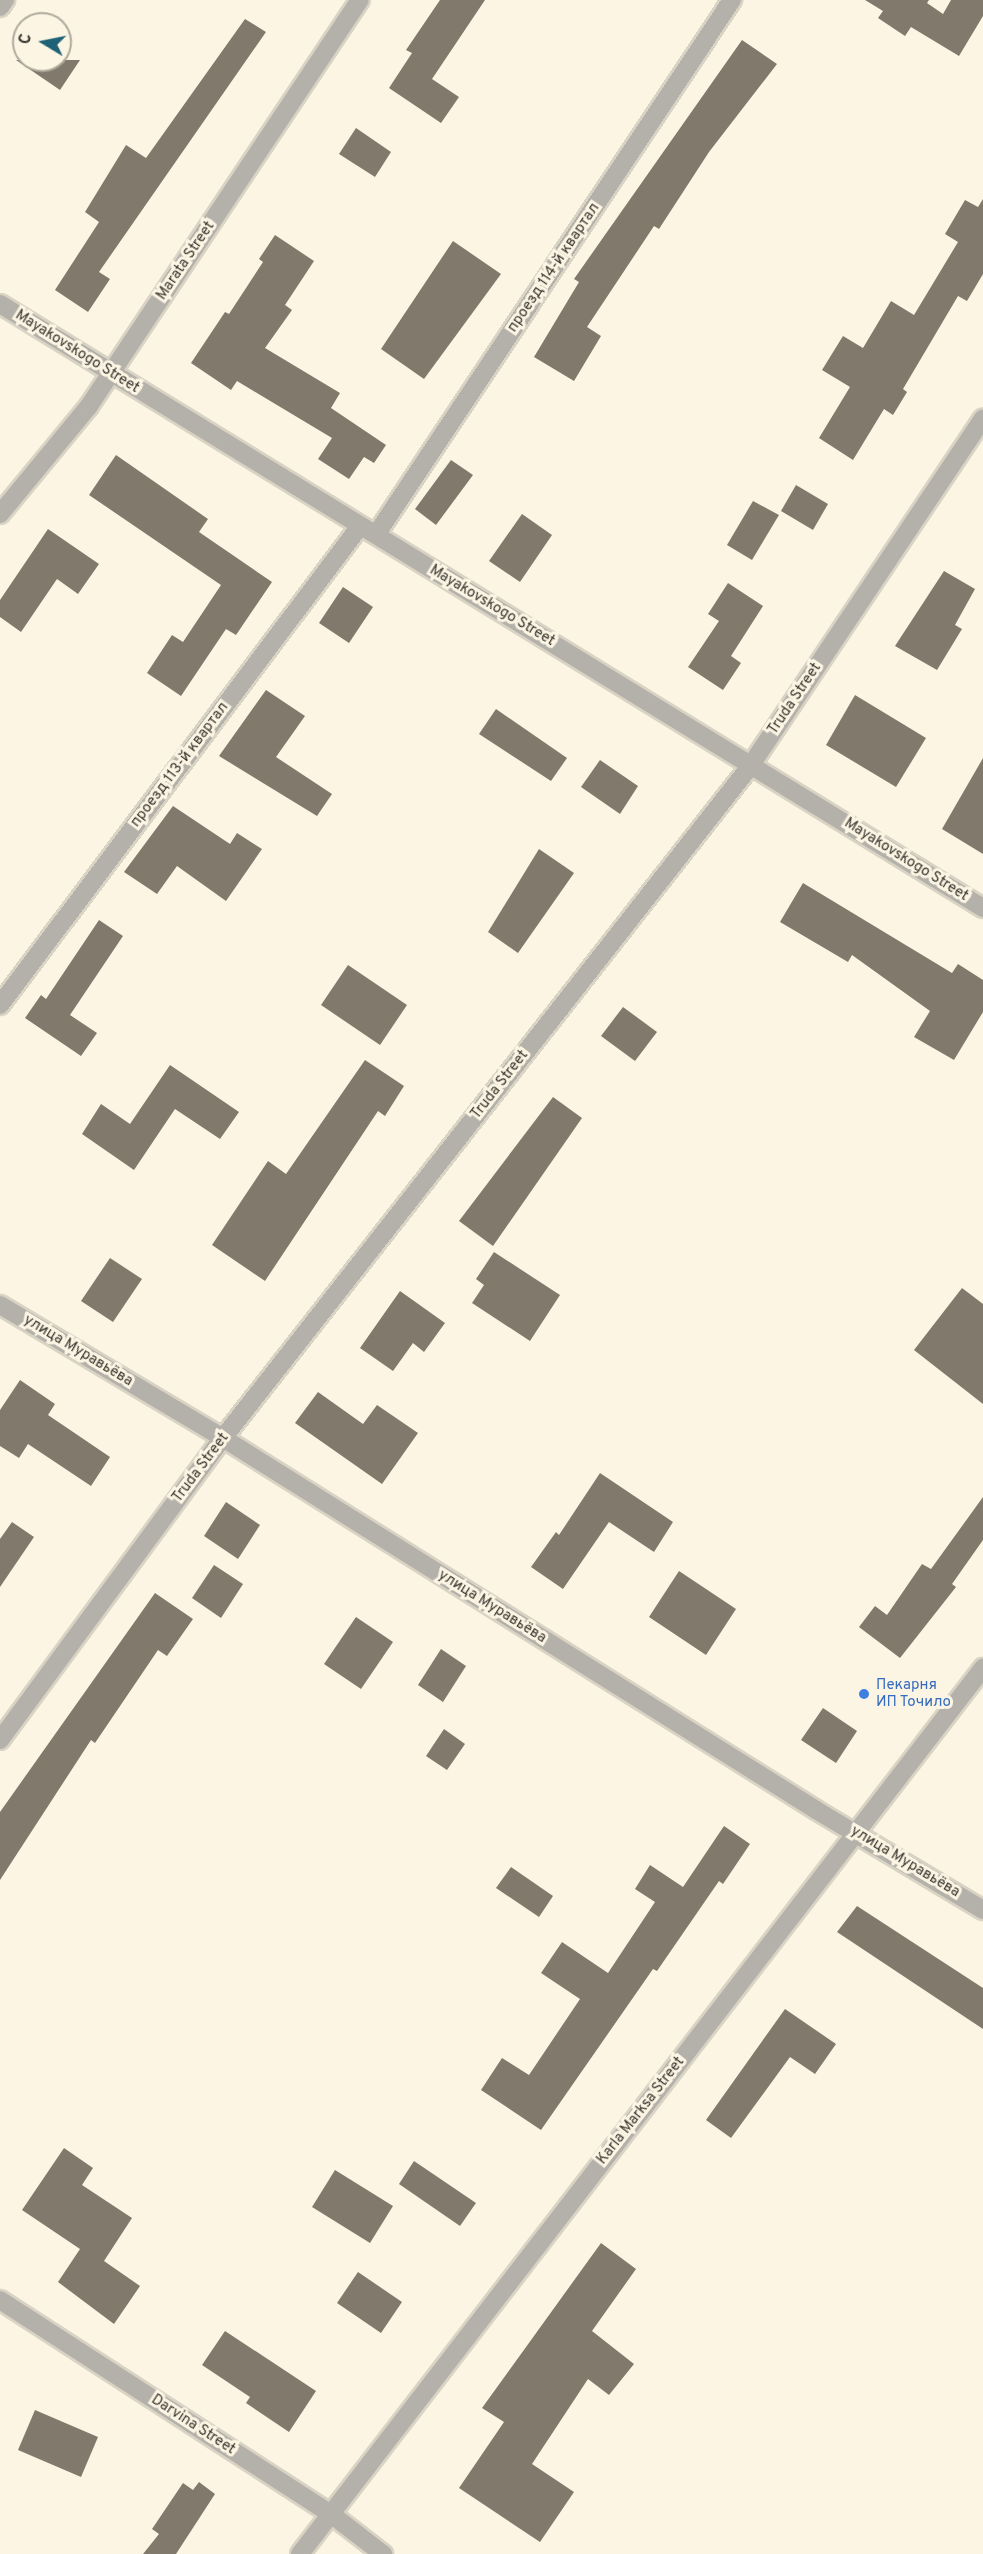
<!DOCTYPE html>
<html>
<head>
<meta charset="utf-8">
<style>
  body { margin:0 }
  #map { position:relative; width:983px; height:2554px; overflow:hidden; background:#fcf5e4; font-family:Overpass,sans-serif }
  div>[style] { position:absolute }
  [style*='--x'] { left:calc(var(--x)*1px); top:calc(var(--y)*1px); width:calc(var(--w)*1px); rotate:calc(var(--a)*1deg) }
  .building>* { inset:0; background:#817a6c }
  .roads { filter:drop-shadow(2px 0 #d9d3c4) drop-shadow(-2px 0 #d9d3c4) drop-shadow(0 2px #d9d3c4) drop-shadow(0 -2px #d9d3c4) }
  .street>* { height:18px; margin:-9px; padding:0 9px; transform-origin:9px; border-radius:9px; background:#b4b1aa }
  .dots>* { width:16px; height:16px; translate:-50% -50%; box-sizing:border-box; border:3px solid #fcf5e4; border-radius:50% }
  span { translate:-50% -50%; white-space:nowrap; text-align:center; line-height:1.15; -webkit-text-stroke:6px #fcf5e4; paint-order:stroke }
  .street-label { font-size:15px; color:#3c3932 }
  .shop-label { font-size:15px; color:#366cbe }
  .left { translate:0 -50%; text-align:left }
  .north { position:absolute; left:12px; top:12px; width:60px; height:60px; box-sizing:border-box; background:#fcf5e4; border:2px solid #afaa9d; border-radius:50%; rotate:280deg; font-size:16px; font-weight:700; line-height:24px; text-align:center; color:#3c3932 }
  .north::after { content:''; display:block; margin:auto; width:21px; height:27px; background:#1f6275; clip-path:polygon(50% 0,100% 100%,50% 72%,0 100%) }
</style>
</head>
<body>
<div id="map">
  <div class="building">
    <div style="clip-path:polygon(440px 0,485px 0,432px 79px,459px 97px,441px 123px,389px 88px,412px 53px,406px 50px)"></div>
    <div style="clip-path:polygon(865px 0,929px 0,927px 3px,943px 14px,951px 0,983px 0,983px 16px,959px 56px,911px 27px,905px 36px,878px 18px,883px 11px)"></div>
    <div style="clip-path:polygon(245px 19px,266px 32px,99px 272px,110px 279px,88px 312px,55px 290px,99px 222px,85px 212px,126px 145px,146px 158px)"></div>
    <div style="clip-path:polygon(742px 40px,777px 64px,709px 152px,659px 229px,654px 226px,587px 327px,601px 336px,574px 381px,534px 357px,579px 282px,574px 279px)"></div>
    <div style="clip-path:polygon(16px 60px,80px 60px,60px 90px)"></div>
    <div style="clip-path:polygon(356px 128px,391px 152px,375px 177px,339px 154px)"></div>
    <div style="clip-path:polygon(983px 199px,983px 274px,967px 301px,958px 296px,903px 389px,907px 392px,893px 415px,884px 409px,853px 460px,819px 438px,850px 387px,822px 370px,843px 336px,863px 348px,891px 301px,914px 315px,958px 242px,945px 234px,965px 200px,978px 207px)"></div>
    <div style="clip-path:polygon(275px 235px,314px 261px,285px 305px,292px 310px,265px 348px,340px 393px,331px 408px,386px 445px,374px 463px,364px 457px,349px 479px,318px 459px,332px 438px,237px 381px,231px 390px,191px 363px,225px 312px,229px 314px,263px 262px,259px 259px)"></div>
    <div style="clip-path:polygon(453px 241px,501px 274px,424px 379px,381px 349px)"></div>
    <div style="clip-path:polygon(116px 455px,208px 519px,199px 532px,272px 582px,236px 635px,226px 629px,181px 696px,147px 673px,172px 635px,183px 642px,221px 585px,89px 495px)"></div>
    <div style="clip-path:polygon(451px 460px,473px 475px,436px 525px,415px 509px)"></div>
    <div style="clip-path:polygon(796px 485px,828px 504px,813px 530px,781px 511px)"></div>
    <div style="clip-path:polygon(753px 501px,779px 515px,752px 560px,727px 545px)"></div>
    <div style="clip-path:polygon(522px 514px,552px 535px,520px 582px,489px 561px)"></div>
    <div style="clip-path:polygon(48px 529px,99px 564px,78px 594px,57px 579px,21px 632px,0 617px,0 600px)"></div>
    <div style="clip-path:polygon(944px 571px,975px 589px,955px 625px,962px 629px,937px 670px,895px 646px)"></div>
    <div style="clip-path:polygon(728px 583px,763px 606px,731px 656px,741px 663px,723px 690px,688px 667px,719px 621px,708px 614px)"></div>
    <div style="clip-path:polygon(343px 587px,373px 607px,349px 643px,319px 623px)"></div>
    <div style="clip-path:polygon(266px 690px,305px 716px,276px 757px,332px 794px,317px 816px,219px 756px)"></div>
    <div style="clip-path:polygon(855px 695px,926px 738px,896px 787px,826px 745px)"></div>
    <div style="clip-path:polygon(496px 709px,567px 758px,551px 781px,479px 734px)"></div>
    <div style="clip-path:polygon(983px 758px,983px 854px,942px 829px)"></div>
    <div style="clip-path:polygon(600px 760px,638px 786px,620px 814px,581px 787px)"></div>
    <div style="clip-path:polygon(173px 806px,230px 844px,237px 833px,262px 849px,226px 901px,177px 866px,157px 894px,124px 872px)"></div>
    <div style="clip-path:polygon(539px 849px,574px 873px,518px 953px,488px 932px)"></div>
    <div style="clip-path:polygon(803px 883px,952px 973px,958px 964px,983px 980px,983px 1012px,954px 1060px,914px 1037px,930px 1011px,852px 955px,848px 962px,780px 922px)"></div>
    <div style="clip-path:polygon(99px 920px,123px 936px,70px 1015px,97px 1033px,81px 1056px,25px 1018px,41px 995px,46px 999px)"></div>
    <div style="clip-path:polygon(348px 965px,407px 1005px,380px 1045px,321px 1005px)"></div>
    <div style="clip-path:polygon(623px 1007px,657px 1032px,635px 1061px,601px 1036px)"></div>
    <div style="clip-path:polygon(365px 1060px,404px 1086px,385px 1116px,378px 1111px,265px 1281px,212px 1245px,268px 1161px,286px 1174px)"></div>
    <div style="clip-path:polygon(170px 1065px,239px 1112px,220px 1139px,175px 1109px,134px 1170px,82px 1134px,101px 1104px,130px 1124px)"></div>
    <div style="clip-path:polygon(553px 1097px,582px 1118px,493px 1246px,459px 1221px)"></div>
    <div style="clip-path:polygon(494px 1252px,560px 1295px,530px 1341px,472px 1303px,484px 1285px,476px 1279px)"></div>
    <div style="clip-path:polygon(110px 1258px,142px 1279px,113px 1322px,81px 1301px)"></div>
    <div style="clip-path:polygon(962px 1288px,983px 1304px,983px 1404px,914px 1350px)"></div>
    <div style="clip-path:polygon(400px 1291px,445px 1323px,424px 1352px,413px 1343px,393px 1371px,360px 1348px)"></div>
    <div style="clip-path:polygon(20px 1380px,55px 1404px,48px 1415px,110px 1457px,91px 1486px,28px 1444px,19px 1458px,0 1446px,0 1410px)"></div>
    <div style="clip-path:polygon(318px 1392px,363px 1424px,377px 1405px,418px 1433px,382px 1484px,295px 1423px)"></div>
    <div style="clip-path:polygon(600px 1473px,673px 1522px,654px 1552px,609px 1522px,563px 1589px,531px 1567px,556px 1532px,559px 1535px)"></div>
    <div style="clip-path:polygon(983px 1497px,983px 1540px,952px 1584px,956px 1587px,900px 1658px,859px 1627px,875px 1606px,887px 1615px,922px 1564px,931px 1569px)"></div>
    <div style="clip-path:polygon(226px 1502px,260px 1525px,238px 1559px,204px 1536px)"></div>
    <div style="clip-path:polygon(12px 1522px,34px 1537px,0 1587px,0 1539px)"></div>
    <div style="clip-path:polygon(214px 1565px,243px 1584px,221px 1618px,192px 1598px)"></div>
    <div style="clip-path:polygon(679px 1571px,736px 1609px,706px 1655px,649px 1617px)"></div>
    <div style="clip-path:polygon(155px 1593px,193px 1619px,167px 1656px,158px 1650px,95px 1743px,91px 1740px,0 1880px,0 1812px)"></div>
    <div style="clip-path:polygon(356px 1617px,393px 1642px,361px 1689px,324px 1664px)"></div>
    <div style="clip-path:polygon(441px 1649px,466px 1666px,443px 1702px,418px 1685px)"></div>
    <div style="clip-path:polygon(823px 1708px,857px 1731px,836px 1763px,801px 1740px)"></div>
    <div style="clip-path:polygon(444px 1729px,465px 1744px,447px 1770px,426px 1756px)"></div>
    <div style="clip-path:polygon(724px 1826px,750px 1844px,723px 1884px,719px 1881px,657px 1971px,653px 1969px,541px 2130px,481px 2090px,502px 2058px,529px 2075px,580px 1999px,541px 1973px,562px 1942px,608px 1973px,655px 1902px,635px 1889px,650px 1865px,683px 1887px)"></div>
    <div style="clip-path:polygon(511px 1867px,553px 1896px,539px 1917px,496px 1888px)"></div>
    <div style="clip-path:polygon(857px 1906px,983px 1988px,983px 2029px,837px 1932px)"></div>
    <div style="clip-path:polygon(785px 2009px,836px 2044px,815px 2074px,790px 2057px,731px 2138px,706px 2120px)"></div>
    <div style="clip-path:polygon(64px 2148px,93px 2168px,82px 2185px,132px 2218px,104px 2261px,140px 2286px,114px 2324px,58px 2282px,80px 2249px,22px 2210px)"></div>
    <div style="clip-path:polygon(414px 2161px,476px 2203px,460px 2226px,399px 2184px)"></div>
    <div style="clip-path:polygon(335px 2170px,393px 2206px,370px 2243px,312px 2207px)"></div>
    <div style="clip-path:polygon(601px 2243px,636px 2269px,592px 2331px,634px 2364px,609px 2395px,588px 2379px,532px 2464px,574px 2492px,540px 2542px,459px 2488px,504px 2422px,482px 2408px)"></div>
    <div style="clip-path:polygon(358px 2272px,402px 2302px,381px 2333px,337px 2303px)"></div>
    <div style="clip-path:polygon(225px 2331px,316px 2391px,289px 2432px,246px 2403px,250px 2397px,202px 2365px)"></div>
    <div style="clip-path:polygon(35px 2410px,98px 2437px,81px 2477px,18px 2450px)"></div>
    <div style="clip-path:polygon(199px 2482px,215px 2494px,176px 2554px,143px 2554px,159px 2534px,152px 2529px,183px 2483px,193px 2490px)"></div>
  </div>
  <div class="roads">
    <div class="street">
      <div style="--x:0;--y:7;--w:9;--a:-54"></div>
      <div style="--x:0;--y:304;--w:1154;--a:31.57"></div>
      <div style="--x:0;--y:514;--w:140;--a:-50.5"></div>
      <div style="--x:89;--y:406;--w:488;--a:-56.3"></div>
      <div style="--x:376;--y:535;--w:643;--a:-56.36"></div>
      <div style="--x:0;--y:1005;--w:599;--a:-53.07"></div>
      <div style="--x:0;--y:1305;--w:260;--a:30.8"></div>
      <div style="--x:223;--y:1438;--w:700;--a:32.1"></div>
      <div style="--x:816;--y:1810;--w:195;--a:30.9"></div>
      <div style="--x:0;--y:1740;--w:375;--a:-53.6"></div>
      <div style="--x:223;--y:1438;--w:855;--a:-51.88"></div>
      <div style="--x:751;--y:765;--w:417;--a:-56.2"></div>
      <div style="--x:0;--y:2300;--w:394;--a:32.9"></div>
      <div style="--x:331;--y:2514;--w:66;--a:37.6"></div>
      <div style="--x:300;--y:2554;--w:1119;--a:-52.37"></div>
    </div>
  </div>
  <div class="dots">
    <div style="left:864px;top:1694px;background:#3f7fe0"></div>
  </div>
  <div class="street-label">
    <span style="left:186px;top:261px;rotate:-56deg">Marata Street</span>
    <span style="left:554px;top:268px;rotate:-56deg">проезд 114-й квартал</span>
    <span style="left:77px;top:352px;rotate:32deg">Mayakovskogo Street</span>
    <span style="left:492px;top:606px;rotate:31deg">Mayakovskogo Street</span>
    <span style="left:795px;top:699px;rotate:-56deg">Truda Street</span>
    <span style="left:180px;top:765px;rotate:-53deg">проезд 113-й квартал</span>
    <span style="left:906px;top:860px;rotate:32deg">Mayakovskogo Street</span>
    <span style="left:500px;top:1085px;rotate:-52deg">Truda Street</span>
    <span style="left:78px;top:1351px;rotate:31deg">улица Муравьёва</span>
    <span style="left:201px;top:1468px;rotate:-53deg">Truda Street</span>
    <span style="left:492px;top:1607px;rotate:32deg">улица Муравьёва</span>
    <span style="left:905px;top:1862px;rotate:31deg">улица Муравьёва</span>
    <span style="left:641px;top:2111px;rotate:-52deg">Karla Marksa Street</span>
    <span style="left:193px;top:2425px;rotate:33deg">Darvina Street</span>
  </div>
  <div class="shop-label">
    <span class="left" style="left:876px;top:1694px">Пекарня<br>ИП Точило</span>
  </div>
  <div class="north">С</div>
</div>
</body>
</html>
